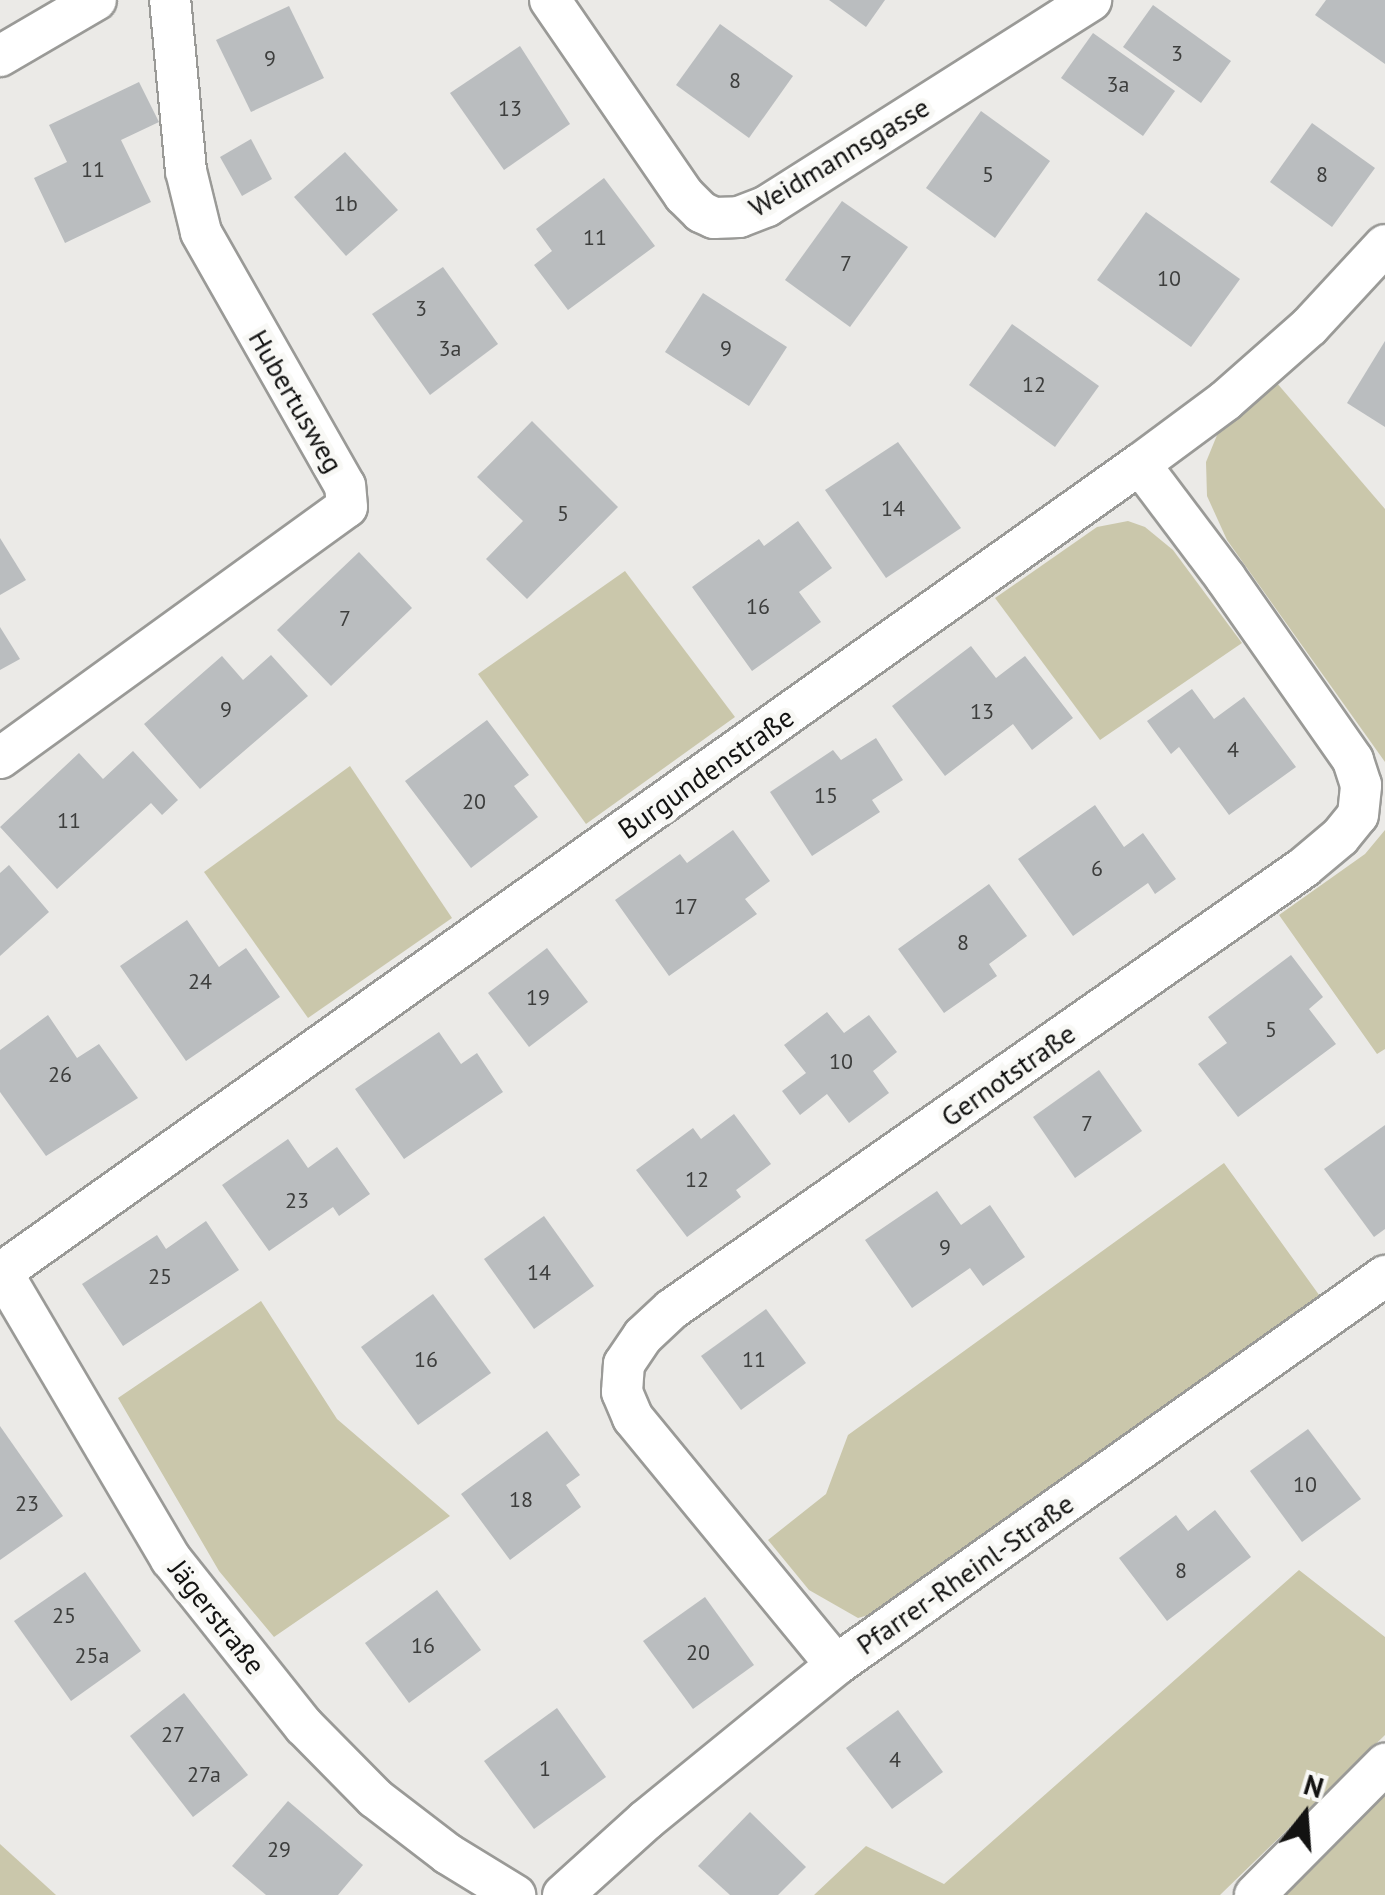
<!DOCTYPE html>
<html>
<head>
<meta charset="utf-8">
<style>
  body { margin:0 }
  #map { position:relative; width:1385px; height:1895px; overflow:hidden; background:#ebeae7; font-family:"PT Sans",sans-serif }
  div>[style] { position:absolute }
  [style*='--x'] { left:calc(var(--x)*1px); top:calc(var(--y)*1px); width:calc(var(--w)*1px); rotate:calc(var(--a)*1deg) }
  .green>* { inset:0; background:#cac7ab }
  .building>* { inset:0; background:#babdbf }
  .roads { filter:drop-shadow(2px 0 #9a9a97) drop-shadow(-2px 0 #9a9a97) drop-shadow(0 2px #9a9a97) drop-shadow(0 -2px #9a9a97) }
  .street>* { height:40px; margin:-20px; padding:0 20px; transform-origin:20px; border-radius:20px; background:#fff }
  span { translate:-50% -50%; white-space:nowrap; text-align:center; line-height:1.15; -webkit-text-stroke:10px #f8f8f5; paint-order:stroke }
  .number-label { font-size:22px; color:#3d3e3d }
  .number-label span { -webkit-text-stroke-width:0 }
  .street-label { font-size:28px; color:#131312 }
  .north { position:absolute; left:1255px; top:1765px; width:100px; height:100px; -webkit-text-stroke:8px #f8f8f5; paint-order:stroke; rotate:17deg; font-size:28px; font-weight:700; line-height:40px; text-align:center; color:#131312 }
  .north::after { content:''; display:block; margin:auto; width:35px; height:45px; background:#131312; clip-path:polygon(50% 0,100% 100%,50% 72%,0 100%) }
</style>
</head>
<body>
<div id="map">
  <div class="green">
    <div style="clip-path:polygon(1276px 382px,1385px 509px,1385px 762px,1227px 540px,1207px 496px,1206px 462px,1222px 423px)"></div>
    <div style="clip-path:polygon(1128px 521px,1145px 527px,1173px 550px,1242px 643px,1100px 740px,995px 598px,1097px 527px)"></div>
    <div style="clip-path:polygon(625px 571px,735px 717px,586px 824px,478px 674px)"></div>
    <div style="clip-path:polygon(350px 766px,452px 918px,308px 1018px,204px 872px)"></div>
    <div style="clip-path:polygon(1385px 830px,1385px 1049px,1377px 1054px,1279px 915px,1365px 854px)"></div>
    <div style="clip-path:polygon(1224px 1163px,1322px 1299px,890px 1609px,858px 1618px,809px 1590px,768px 1540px,826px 1494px,848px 1435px)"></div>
    <div style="clip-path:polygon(261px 1301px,337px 1419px,450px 1516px,274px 1637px,219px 1571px,118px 1398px)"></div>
    <div style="clip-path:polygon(1299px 1570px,1385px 1637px,1385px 1735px,1220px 1895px,814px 1895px,866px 1846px,944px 1884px)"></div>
    <div style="clip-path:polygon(1385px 1790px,1385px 1895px,1281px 1895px)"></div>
    <div style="clip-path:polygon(0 1844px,56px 1895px,0 1895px)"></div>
  </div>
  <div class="building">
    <div style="clip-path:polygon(829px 0,885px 0,866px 27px)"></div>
    <div style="clip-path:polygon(1326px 0,1385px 0,1385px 64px,1315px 15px)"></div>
    <div style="clip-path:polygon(1153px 5px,1231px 61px,1201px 103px,1123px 47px)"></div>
    <div style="clip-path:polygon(289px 6px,324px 78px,251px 112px,216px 40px)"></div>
    <div style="clip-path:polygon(720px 24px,793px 76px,749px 138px,676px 85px)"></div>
    <div style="clip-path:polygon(1093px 33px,1175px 91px,1143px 136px,1061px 78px)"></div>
    <div style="clip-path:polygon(520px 46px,570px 124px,504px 170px,450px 93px)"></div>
    <div style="clip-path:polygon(139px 82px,159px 122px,121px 140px,151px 202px,65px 243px,34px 178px,67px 162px,49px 125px)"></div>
    <div style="clip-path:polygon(981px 111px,1050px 161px,995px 238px,926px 188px)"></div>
    <div style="clip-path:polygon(1312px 123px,1375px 168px,1332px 227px,1270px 182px)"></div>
    <div style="clip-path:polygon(251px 139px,272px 179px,242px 196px,220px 157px)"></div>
    <div style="clip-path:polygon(345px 152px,398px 210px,346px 256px,294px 197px)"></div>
    <div style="clip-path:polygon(604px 178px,655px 246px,568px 310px,534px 265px,552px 251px,536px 229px)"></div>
    <div style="clip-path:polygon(842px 201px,908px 247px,850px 327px,785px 280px)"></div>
    <div style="clip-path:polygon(1146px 212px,1240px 279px,1191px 347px,1097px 280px)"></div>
    <div style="clip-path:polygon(443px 267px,498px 344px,430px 395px,372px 314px)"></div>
    <div style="clip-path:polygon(703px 293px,787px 347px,749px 406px,665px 352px)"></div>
    <div style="clip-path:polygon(1012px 324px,1099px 386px,1055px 447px,969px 385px)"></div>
    <div style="clip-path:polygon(1385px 341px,1385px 427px,1347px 403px)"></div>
    <div style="clip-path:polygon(532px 421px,618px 507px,527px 599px,486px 559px,523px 521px,477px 477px)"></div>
    <div style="clip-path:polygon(898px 442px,961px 528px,886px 578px,825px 490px)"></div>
    <div style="clip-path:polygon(798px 521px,832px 568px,799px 592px,821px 622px,752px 671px,692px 587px,759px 539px,764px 546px)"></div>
    <div style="clip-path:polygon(0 538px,26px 580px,0 595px)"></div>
    <div style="clip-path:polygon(359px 552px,412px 608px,331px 686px,277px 630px)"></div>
    <div style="clip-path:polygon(0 627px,20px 659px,0 670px)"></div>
    <div style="clip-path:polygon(971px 646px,996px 678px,1025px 656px,1073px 718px,1032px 750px,1013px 724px,945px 776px,892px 706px)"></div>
    <div style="clip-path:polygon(271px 655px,308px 696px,200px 789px,144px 724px,222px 656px,243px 680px)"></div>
    <div style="clip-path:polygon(1192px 689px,1214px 719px,1244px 697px,1296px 767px,1229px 815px,1179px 747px,1171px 754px,1147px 721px)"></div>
    <div style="clip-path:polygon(487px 720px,529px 775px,514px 786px,538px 817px,471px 868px,405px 781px)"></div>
    <div style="clip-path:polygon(876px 738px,903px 780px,872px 800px,880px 812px,812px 856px,770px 792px,833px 750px,841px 760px)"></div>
    <div style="clip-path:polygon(133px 751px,178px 800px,162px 815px,151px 803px,57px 889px,0 827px,79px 753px,103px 779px)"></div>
    <div style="clip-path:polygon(1095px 805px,1124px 847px,1143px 833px,1176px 879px,1155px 894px,1148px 883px,1073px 936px,1018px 859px)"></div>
    <div style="clip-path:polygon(733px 830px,770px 881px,745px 899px,757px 914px,669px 976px,615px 900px,680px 854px,687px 863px)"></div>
    <div style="clip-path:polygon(9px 865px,49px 912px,0 956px,0 873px)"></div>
    <div style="clip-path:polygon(989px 884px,1027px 936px,989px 964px,997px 976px,944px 1013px,898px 949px)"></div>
    <div style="clip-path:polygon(187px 920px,219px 967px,246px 948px,280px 997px,186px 1061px,120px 966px)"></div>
    <div style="clip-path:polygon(547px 948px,588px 1002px,529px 1047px,488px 993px)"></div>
    <div style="clip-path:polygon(1291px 955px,1323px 997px,1309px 1009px,1336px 1044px,1238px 1117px,1198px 1064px,1227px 1043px,1208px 1017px)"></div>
    <div style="clip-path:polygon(827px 1012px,844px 1033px,869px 1015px,897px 1052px,873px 1071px,889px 1093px,849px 1123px,827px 1094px,800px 1115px,782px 1091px,806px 1073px,784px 1045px)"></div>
    <div style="clip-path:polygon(48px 1015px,77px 1058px,99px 1044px,138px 1098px,46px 1156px,0 1092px,0 1050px)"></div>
    <div style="clip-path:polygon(439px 1032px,461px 1064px,477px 1053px,503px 1092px,404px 1159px,355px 1089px)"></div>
    <div style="clip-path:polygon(1099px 1070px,1142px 1131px,1075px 1178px,1033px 1117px)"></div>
    <div style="clip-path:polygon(734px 1114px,771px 1164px,736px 1190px,741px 1197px,687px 1237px,636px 1170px,693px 1128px,701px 1139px)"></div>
    <div style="clip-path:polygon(1385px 1125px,1385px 1229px,1374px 1237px,1324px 1169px)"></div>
    <div style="clip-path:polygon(288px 1139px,308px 1168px,337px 1147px,370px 1194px,339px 1216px,333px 1207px,269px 1251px,222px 1185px)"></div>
    <div style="clip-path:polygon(937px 1191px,961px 1225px,990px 1205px,1025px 1257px,983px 1286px,970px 1268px,912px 1308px,865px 1240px)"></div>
    <div style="clip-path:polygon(544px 1216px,594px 1286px,534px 1329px,484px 1259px)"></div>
    <div style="clip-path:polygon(206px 1221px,239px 1270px,123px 1346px,82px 1284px,157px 1235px,166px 1249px)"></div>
    <div style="clip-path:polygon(433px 1294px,491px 1373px,418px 1425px,361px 1347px)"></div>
    <div style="clip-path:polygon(766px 1309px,806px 1363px,741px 1410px,701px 1356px)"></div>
    <div style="clip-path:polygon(0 1426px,63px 1516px,0 1560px)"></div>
    <div style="clip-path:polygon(1308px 1429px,1361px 1499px,1302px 1542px,1250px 1471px)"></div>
    <div style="clip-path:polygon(547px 1431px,580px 1475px,566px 1485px,581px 1507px,510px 1560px,461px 1494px)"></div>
    <div style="clip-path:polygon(1215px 1510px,1251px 1557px,1167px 1621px,1119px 1558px,1176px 1515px,1188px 1531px)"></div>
    <div style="clip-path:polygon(85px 1572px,141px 1651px,71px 1701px,14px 1621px)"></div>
    <div style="clip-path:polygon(437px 1590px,481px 1650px,409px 1703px,365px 1643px)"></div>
    <div style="clip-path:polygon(705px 1597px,754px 1665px,693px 1709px,643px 1641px)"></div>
    <div style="clip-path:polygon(184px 1693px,248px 1775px,193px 1817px,130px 1736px)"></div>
    <div style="clip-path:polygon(557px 1708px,606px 1777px,534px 1829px,484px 1761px)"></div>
    <div style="clip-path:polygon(898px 1710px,943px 1772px,892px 1809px,846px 1748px)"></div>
    <div style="clip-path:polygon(288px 1801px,363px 1865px,338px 1895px,266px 1895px,232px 1866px)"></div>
    <div style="clip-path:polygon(750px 1812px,806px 1867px,778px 1895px,730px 1895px,698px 1866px)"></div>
  </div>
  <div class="roads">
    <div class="street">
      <div style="--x:550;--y:0;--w:237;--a:55.5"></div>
      <div style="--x:684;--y:195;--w:24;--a:45"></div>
      <div style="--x:701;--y:212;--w:14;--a:25"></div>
      <div style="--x:714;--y:218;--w:25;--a:-2"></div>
      <div style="--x:739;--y:217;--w:30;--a:-21"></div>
      <div style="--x:767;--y:206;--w:384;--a:-32.4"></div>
      <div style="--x:0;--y:56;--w:111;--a:-30.3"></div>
      <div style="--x:0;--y:758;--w:428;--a:-35.9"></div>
      <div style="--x:347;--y:507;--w:21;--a:-95"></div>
      <div style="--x:345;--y:486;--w:292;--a:-119.6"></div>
      <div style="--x:201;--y:232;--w:63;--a:-103.8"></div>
      <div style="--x:186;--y:171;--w:172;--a:-95.3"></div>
      <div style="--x:0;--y:1269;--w:337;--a:59.5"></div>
      <div style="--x:171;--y:1559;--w:213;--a:51.5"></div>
      <div style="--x:304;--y:1726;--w:101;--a:45.4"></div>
      <div style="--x:375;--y:1798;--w:92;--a:37.5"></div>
      <div style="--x:448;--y:1854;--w:79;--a:31.5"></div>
      <div style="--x:2;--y:1272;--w:1396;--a:-35.38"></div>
      <div style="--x:1140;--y:464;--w:106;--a:-36.5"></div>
      <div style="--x:1225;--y:401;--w:113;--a:-41.4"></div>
      <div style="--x:1310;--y:326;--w:110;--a:-47.2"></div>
      <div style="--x:836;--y:1665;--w:320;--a:-129.4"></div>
      <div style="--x:633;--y:1418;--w:28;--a:-113"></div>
      <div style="--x:622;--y:1392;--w:28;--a:-86"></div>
      <div style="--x:624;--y:1364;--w:34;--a:-56"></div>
      <div style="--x:643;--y:1336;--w:40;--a:-43"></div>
      <div style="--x:672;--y:1309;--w:770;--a:-34.95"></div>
      <div style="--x:1303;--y:868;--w:48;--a:-40"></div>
      <div style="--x:1340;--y:837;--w:28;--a:-51"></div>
      <div style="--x:1358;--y:815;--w:30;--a:-84"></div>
      <div style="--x:1361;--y:785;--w:26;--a:-108"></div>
      <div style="--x:1353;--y:760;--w:223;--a:-125"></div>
      <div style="--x:1225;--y:577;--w:141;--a:-127"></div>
      <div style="--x:563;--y:1895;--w:112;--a:-42.1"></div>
      <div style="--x:646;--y:1820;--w:245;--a:-39.2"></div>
      <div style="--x:836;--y:1665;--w:673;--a:-35.32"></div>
      <div style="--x:1255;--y:1895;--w:185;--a:-45.2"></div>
    </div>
  </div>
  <div class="number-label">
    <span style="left:1177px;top:54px">3</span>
    <span style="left:270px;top:59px">9</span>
    <span style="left:735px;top:81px">8</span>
    <span style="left:1118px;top:85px">3a</span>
    <span style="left:510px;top:109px">13</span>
    <span style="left:93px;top:170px">11</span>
    <span style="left:988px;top:175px">5</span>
    <span style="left:1322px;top:175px">8</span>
    <span style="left:346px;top:204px">1b</span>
    <span style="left:595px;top:238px">11</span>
    <span style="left:846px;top:264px">7</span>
    <span style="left:1169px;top:279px">10</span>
    <span style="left:421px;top:309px">3</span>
    <span style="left:450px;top:349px">3a</span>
    <span style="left:726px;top:349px">9</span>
    <span style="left:1034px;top:385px">12</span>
    <span style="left:893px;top:509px">14</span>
    <span style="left:563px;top:514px">5</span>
    <span style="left:758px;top:607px">16</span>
    <span style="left:345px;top:619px">7</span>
    <span style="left:226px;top:710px">9</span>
    <span style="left:982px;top:712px">13</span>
    <span style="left:1233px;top:750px">4</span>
    <span style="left:826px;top:796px">15</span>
    <span style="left:474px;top:802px">20</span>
    <span style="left:69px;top:821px">11</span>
    <span style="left:1097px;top:869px">6</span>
    <span style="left:686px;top:907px">17</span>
    <span style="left:963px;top:943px">8</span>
    <span style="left:200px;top:982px">24</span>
    <span style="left:538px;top:998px">19</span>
    <span style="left:1271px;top:1030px">5</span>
    <span style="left:841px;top:1062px">10</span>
    <span style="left:60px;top:1075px">26</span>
    <span style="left:1087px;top:1124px">7</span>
    <span style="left:697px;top:1180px">12</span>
    <span style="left:297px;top:1201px">23</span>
    <span style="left:945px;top:1248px">9</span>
    <span style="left:539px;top:1273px">14</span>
    <span style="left:160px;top:1277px">25</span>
    <span style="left:426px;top:1360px">16</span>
    <span style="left:754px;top:1360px">11</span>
    <span style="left:1305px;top:1485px">10</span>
    <span style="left:521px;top:1500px">18</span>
    <span style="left:27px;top:1504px">23</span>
    <span style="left:1181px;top:1571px">8</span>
    <span style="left:64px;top:1616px">25</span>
    <span style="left:423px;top:1646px">16</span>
    <span style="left:698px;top:1653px">20</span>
    <span style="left:92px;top:1656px">25a</span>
    <span style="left:173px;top:1735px">27</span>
    <span style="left:895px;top:1760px">4</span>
    <span style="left:545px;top:1769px">1</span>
    <span style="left:204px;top:1775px">27a</span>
    <span style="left:279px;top:1850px">29</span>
  </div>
  <div class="street-label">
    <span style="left:839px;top:157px;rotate:-31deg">Weidmannsgasse</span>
    <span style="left:296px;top:401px;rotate:60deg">Hubertusweg</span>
    <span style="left:706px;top:773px;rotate:-35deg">Burgundenstraße</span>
    <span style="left:1008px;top:1075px;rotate:-35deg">Gernotstraße</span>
    <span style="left:965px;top:1574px;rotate:-35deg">Pfarrer-Rheinl-Straße</span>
    <span style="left:217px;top:1617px;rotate:52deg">Jägerstraße</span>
  </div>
  <div class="north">N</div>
</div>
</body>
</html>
